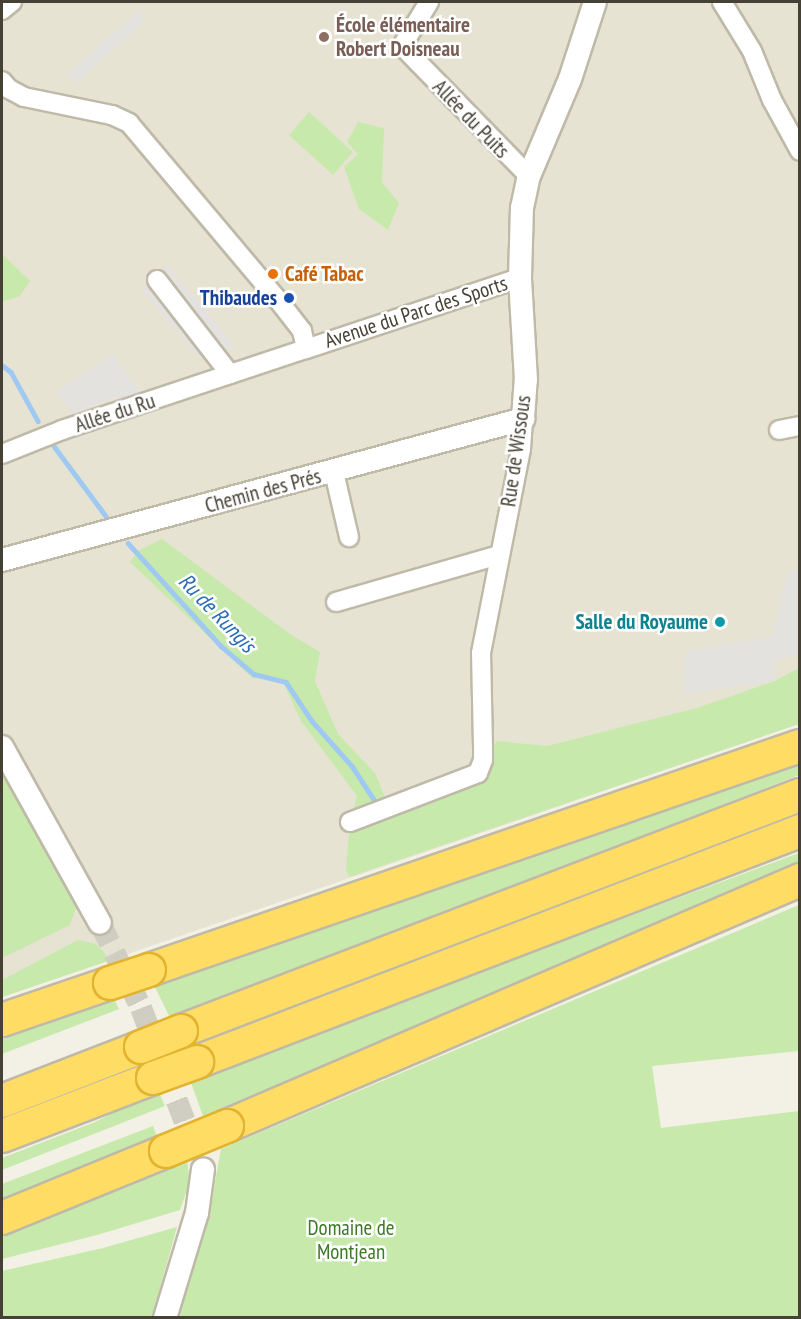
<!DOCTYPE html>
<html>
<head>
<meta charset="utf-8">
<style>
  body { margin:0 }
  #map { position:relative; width:801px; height:1319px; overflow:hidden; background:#f3f0e5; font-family:"PT Sans Narrow",sans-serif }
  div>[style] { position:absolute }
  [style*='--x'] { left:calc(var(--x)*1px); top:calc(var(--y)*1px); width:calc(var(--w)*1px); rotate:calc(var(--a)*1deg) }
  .residential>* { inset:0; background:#e7e3d3 }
  .green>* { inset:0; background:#c7e9ac }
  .parking>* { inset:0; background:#e4e2de }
  .stream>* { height:4.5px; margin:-2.25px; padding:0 2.25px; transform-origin:2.25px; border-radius:2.25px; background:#9fc8f2 }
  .tertiary-tunnel>* { height:22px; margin-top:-11px; transform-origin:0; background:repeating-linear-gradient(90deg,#d0cdc2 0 22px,transparent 0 33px) }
  .roads { filter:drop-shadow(2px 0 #bfb9a8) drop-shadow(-2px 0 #bfb9a8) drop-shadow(0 2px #bfb9a8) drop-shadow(0 -2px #bfb9a8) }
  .minor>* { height:18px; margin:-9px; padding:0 9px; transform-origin:9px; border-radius:9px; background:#fff }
  .tertiary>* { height:22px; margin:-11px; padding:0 11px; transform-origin:11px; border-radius:11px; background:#fff }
  .motorway>* { height:32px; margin:-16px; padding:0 16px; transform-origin:16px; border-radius:16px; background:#ffdc64 }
  .bridges { filter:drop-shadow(2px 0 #e2b331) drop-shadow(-2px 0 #e2b331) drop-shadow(0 2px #e2b331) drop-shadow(0 -2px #e2b331) }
  .motorway-bridge>* { height:32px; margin:-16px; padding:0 16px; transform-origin:16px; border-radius:16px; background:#ffdc64 }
  .dots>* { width:16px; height:16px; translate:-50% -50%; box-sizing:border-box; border:3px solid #fff; border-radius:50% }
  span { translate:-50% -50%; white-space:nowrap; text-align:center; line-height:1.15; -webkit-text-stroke:5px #fff; paint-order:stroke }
  .education-label { font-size:21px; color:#785e54; font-weight:700 }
  .left { translate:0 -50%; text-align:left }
  .street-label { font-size:21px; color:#464135 }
  .food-label { font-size:21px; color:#c56008; font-weight:700 }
  .transit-label { font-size:21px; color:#164399; font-weight:700 }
  .right { translate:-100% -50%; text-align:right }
  .culture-label { font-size:21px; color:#0d838f; font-weight:700 }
  .park-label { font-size:21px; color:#3d7926 }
  .water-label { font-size:22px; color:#2b6cb5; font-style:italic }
  .frame { position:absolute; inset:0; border:3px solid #464135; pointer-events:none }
</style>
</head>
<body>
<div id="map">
  <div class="residential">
    <div style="clip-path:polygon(2px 2px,799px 2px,799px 724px,2px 997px)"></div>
  </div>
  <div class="green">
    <div style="clip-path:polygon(309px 112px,353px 152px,333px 175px,289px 135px)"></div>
    <div style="clip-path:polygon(358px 122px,384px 128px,382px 182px,399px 203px,388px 230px,359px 209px,344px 167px,358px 154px,347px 142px)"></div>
    <div style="clip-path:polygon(2px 254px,30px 281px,20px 296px,2px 302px)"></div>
    <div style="clip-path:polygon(162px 539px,290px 634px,320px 652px,315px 681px,338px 734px,375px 773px,392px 814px,457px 792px,482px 777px,496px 741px,547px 746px,697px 708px,775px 681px,799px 668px,799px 724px,349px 877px,346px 869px,350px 822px,357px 796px,301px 721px,283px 682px,252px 678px,130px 562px,138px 551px)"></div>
    <div style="clip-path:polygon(799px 760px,799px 775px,171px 1020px,154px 985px)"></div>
    <div style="clip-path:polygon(2px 765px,78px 902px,70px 925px,2px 958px)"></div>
    <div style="clip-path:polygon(799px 853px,799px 864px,203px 1116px,190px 1080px)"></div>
    <div style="clip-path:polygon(799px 905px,799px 1051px,652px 1066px,661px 1128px,799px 1111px,799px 1317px,175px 1318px,207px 1225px,221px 1149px)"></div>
    <div style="clip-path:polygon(78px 940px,96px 944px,111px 960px,2px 997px,2px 980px)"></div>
    <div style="clip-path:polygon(112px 995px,119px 1009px,2px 1054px,2px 1033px)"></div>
    <div style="clip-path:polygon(158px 1090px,165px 1106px,2px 1170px,2px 1158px,95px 1122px)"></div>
    <div style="clip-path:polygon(153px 1126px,158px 1139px,2px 1201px,2px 1184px)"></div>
    <div style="clip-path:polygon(187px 1160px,190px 1182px,180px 1210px,97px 1235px,2px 1259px,2px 1236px)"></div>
    <div style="clip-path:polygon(177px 1227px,152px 1317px,2px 1317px,2px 1271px,103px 1248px)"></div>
  </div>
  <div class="parking">
    <div style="clip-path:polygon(138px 11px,146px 20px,76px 83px,68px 74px)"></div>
    <div style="clip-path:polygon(168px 265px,234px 345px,226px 351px,205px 351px,197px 356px,141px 289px)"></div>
    <div style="clip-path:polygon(113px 354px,144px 396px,116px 398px,108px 403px,103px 401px,94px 409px,76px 411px,73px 414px,56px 392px)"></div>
    <div style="clip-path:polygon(799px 568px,799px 654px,774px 660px,775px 681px,684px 694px,685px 652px,773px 636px,787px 573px)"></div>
  </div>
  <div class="stream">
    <div style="--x:2;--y:365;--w:11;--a:38"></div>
    <div style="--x:11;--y:372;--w:56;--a:61.1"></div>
    <div style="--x:54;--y:446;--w:87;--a:53.4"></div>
    <div style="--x:128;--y:543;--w:139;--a:47.9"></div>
    <div style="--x:221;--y:646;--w:43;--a:40.3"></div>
    <div style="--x:254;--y:674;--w:33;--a:14"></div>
    <div style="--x:286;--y:682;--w:47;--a:56.3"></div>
    <div style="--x:312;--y:721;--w:60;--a:48.4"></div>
    <div style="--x:352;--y:766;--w:45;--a:56.7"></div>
  </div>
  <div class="tertiary-tunnel">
    <div style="--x:100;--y:923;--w:94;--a:64.2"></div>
    <div style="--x:141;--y:1008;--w:173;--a:68.9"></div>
  </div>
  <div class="roads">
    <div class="minor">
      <div style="--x:429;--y:2;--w:52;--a:121.5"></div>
      <div style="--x:402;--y:46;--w:182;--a:45.7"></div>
      <div style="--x:722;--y:2;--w:57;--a:58.5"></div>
      <div style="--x:752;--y:51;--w:53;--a:67.8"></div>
      <div style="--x:772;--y:100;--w:58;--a:61.2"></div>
      <div style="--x:2;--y:10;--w:13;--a:-39"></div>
      <div style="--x:2;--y:81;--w:11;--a:49"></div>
      <div style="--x:9;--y:89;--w:17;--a:28"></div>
      <div style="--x:24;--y:97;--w:90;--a:11.6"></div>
      <div style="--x:112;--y:115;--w:19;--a:25"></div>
      <div style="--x:129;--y:123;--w:231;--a:49.9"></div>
      <div style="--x:278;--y:300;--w:39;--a:52"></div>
      <div style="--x:302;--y:331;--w:18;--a:77"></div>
      <div style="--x:306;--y:349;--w:225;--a:-18.4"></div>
      <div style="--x:157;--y:280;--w:119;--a:52.2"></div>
      <div style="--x:779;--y:430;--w:21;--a:-11"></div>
      <div style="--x:2;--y:454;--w:65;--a:-21.8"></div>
      <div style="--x:62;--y:430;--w:257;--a:-18.4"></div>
      <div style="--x:334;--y:472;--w:67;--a:77"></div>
      <div style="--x:336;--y:602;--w:170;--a:-16.1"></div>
      <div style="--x:350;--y:822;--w:137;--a:-20.9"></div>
      <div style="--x:478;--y:773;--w:14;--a:-69"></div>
      <div style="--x:483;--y:760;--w:13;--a:-90"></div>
      <div style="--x:483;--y:747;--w:94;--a:-91.2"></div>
      <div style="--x:481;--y:653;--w:208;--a:-78.9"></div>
      <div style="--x:521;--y:449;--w:30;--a:-86"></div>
    </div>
    <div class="tertiary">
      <div style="--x:2;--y:560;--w:540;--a:-15.14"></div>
      <div style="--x:523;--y:419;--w:39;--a:-86"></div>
      <div style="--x:526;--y:380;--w:102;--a:-93.4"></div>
      <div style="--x:520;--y:278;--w:70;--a:-88.4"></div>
      <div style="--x:522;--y:208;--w:33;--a:-78"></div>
      <div style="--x:529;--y:176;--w:105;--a:-67.1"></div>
      <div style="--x:570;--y:79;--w:81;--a:-72"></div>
      <div style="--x:2;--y:747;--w:201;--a:60.9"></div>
      <div style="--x:165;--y:1318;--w:110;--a:-73.1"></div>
      <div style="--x:197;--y:1213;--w:44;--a:-82.2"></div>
    </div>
    <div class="motorway">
      <div style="--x:149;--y:970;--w:688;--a:-18.99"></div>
      <div style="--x:2;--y:1020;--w:114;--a:-18.9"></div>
      <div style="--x:181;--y:1031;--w:662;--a:-20.87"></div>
      <div style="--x:197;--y:1062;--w:646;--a:-20.96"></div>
      <div style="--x:2;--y:1101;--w:149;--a:-21.2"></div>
      <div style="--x:227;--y:1126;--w:624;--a:-23.23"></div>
      <div style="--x:2;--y:1136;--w:162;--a:-21"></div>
      <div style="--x:2;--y:1218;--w:177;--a:-22.2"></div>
    </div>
  </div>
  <div class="bridges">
    <div class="motorway-bridge">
      <div style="--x:110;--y:983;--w:41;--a:-18.4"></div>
      <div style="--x:141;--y:1047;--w:43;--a:-21.8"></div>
      <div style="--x:153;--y:1078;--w:47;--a:-20"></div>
      <div style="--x:166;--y:1151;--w:66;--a:-22.3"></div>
    </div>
  </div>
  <div class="dots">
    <div style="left:324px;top:37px;background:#8d6e63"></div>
    <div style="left:273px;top:274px;background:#e8710a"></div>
    <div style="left:289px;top:298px;background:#1a4fb4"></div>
    <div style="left:720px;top:622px;background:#0f9aa8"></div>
  </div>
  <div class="education-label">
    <span class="left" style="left:336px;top:37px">École élémentaire<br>Robert Doisneau</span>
  </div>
  <div class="street-label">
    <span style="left:471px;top:119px;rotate:46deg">Allée du Puits</span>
    <span style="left:416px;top:312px;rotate:-18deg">Avenue du Parc des Sports</span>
    <span style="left:115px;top:413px;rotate:-18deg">Allée du Ru</span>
    <span style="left:516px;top:451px;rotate:-82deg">Rue de Wissous</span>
    <span style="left:263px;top:491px;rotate:-15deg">Chemin des Prés</span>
  </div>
  <div class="food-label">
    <span class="left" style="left:285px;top:274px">Café Tabac</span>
  </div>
  <div class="transit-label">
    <span class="right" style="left:277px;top:298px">Thibaudes</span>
  </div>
  <div class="culture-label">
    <span class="right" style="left:708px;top:622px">Salle du Royaume</span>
  </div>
  <div class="park-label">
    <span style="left:351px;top:1240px">Domaine de<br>Montjean</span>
  </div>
  <div class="water-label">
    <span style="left:217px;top:613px;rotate:46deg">Ru de Rungis</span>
  </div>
  <div class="frame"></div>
</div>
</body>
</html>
